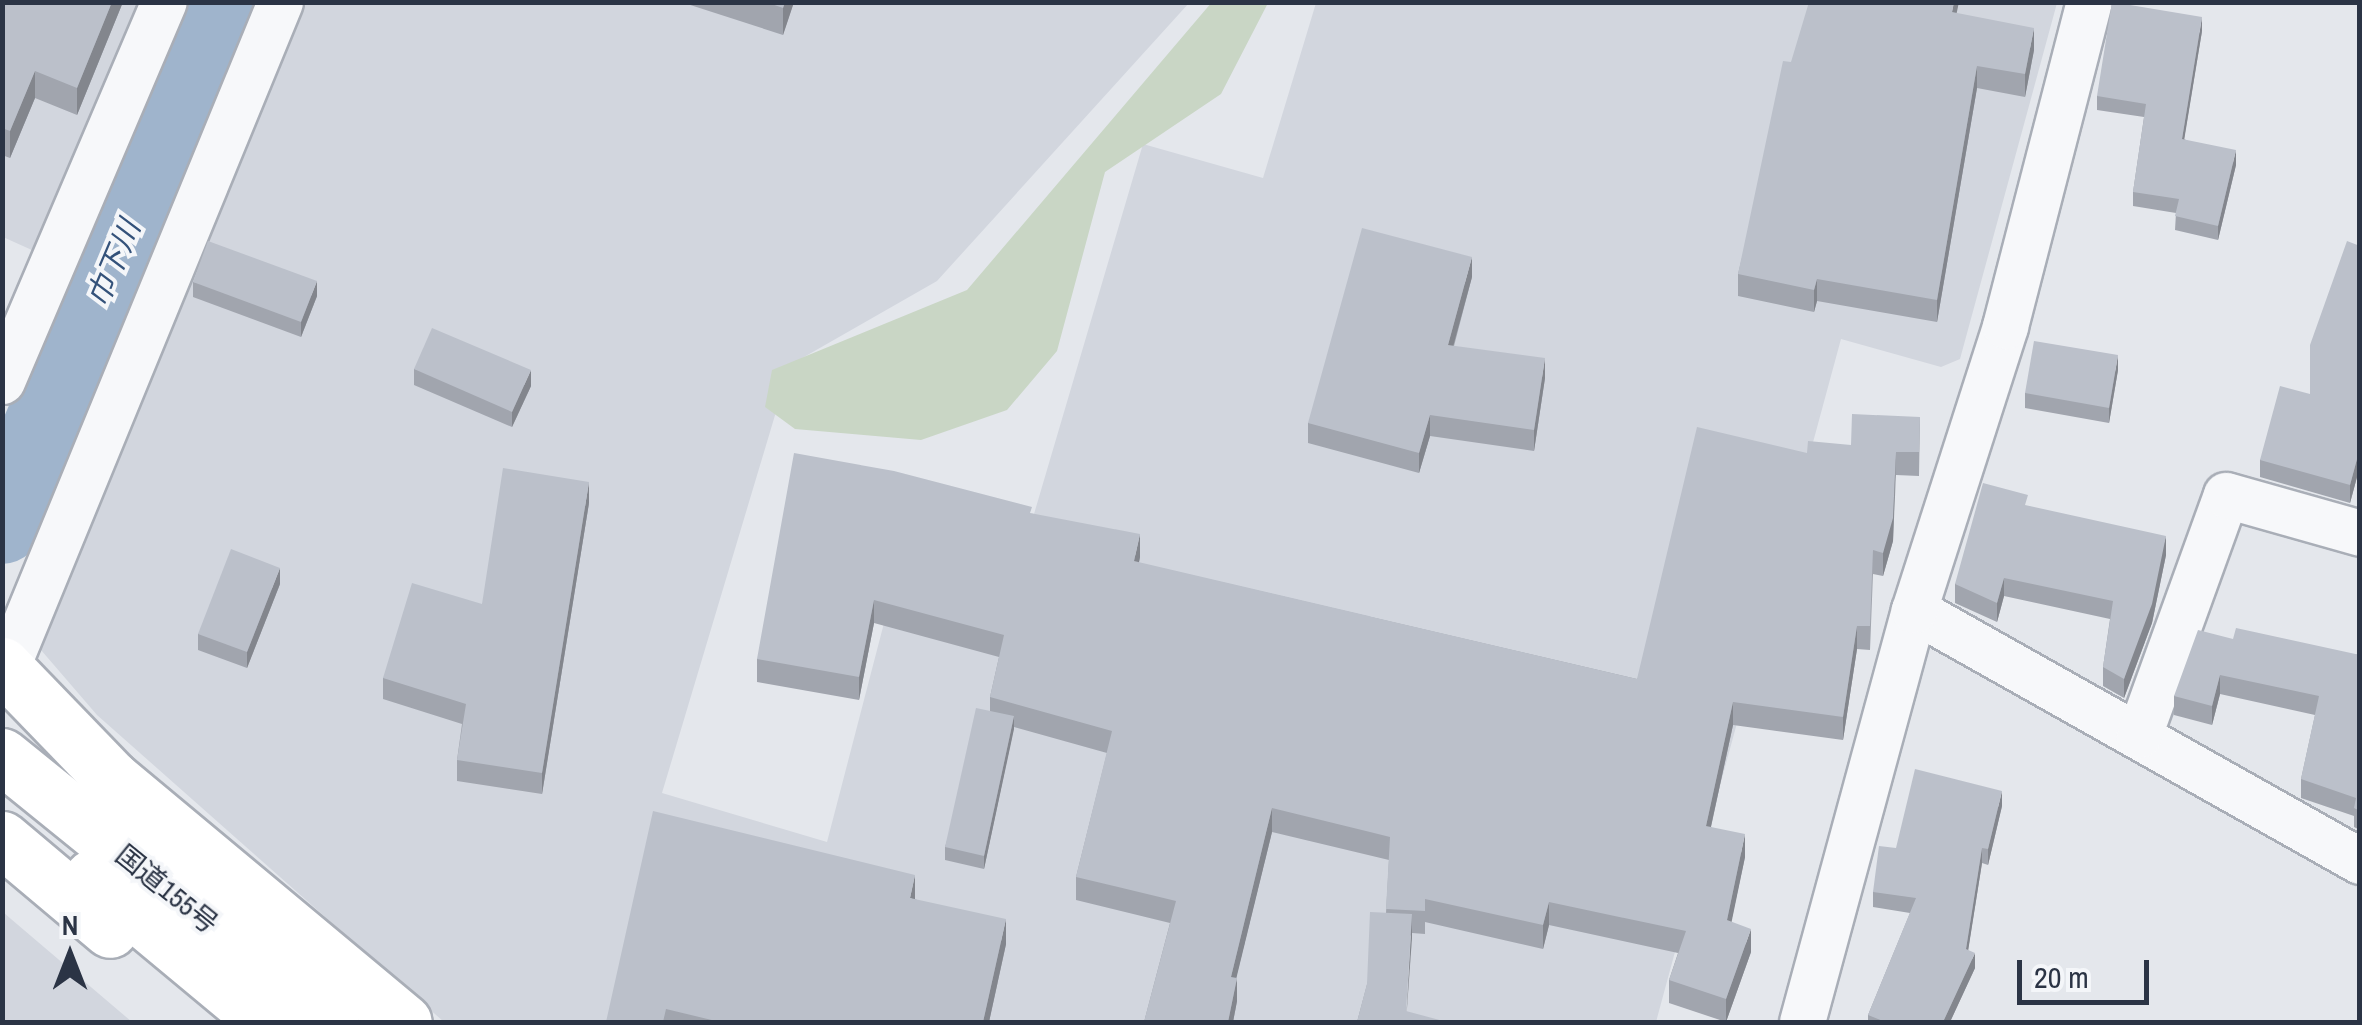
<!DOCTYPE html>
<html>
<head>
<meta charset="utf-8">
<style>
  body { margin:0 }
  #map { position:relative; width:2362px; height:1025px; overflow:hidden; background:#e4e7ec; font-family:"Archivo Narrow","Noto Sans JP",sans-serif }
  div>[style] { position:absolute }
  [style*='--x'] { left:calc(var(--x)*1px); top:calc(var(--y)*1px); width:calc(var(--w)*1px); rotate:calc(var(--a)*1deg) }
  .built>* { inset:0; background:#d2d6de }
  .green>* { inset:0; background:#c9d6c5 }
  .river>* { height:80px; margin:-40px; padding:0 40px; transform-origin:40px; border-radius:40px; background:#9fb4cc }
  .roads { filter:drop-shadow(2px 0 #a9aeb7) drop-shadow(-2px 0 #a9aeb7) drop-shadow(0 2px #a9aeb7) drop-shadow(0 -2px #a9aeb7) }
  .minor>* { height:45px; margin:-22.5px; padding:0 22.5px; transform-origin:22.5px; border-radius:22.5px; background:#f7f8fa }
  .highway>* { height:55px; margin:-27.5px; padding:0 27.5px; transform-origin:27.5px; border-radius:27.5px; background:#fff }
  .wall>* { inset:0; background:#a1a5ae }
  .shaded-wall>* { inset:0; background:#83868d }
  .building>* { inset:0; background:#bbc0ca }
  span { translate:-50% -50%; white-space:nowrap; text-align:center; line-height:1.15; -webkit-text-stroke:8px #f4f6f9; paint-order:stroke }
  .street-label { font-size:28px; color:#2b3445 }
  .water-label { font-size:30px; color:#34527a; font-style:italic }
  .frame { position:absolute; inset:0; border:5px solid #2b3445; pointer-events:none }
  .north { position:absolute; left:20px; top:905px; width:100px; height:100px; -webkit-text-stroke:8px #f4f6f9; paint-order:stroke; rotate:0deg; font-size:28px; font-weight:700; line-height:40px; text-align:center; color:#2b3445 }
  .north::after { content:''; display:block; margin:auto; width:35px; height:45px; background:#2b3445; clip-path:polygon(50% 0,100% 100%,50% 72%,0 100%) }
  .scale { position:absolute; left:2017px; top:960px; width:132px; height:45px; box-sizing:border-box; border:5px solid #2b3445; border-top:0; padding-left:12px; font-size:30px; line-height:35px; white-space:nowrap; color:#2b3445; -webkit-text-stroke:8px #f4f6f9; paint-order:stroke }
</style>
</head>
<body>
<div id="map">
  <div class="built">
    <div style="clip-path:polygon(2px 3px,1189px 3px,937px 281px,790px 365px,662px 793px,827px 842px,921px 481px,1034px 514px,1143px 144px,1263px 178px,1316px 3px,2057px 3px,1960px 359px,1941px 367px,1841px 339px,1656px 1022px,444px 1022px,97px 715px,41px 650px,178px 316px,3px 237px)"></div>
    <div style="clip-path:polygon(3px 912px,11px 919px,132px 1022px,3px 1022px)"></div>
  </div>
  <div class="green">
    <div style="clip-path:polygon(1212px 2px,1268px 3px,1221px 94px,1105px 172px,1057px 351px,1007px 410px,921px 440px,795px 429px,765px 407px,772px 370px,967px 290px)"></div>
  </div>
  <div class="river">
    <div style="--x:2;--y:524;--w:567;--a:-66.96"></div>
  </div>
  <div class="roads">
    <div class="minor">
      <div style="--x:2;--y:381;--w:412;--a:-66.9"></div>
      <div style="--x:1914;--y:610;--w:512;--a:29.37"></div>
      <div style="--x:6;--y:669;--w:721;--a:-67.67"></div>
      <div style="--x:2139;--y:735;--w:255;--a:-70.1"></div>
      <div style="--x:2226;--y:495;--w:139;--a:15.8"></div>
      <div style="--x:1802;--y:1022;--w:427;--a:-74.8"></div>
      <div style="--x:1914;--y:610;--w:298;--a:-72.2"></div>
      <div style="--x:2005;--y:326;--w:335;--a:-75.5"></div>
    </div>
    <div class="highway">
      <div style="--x:2;--y:665;--w:157;--a:46"></div>
      <div style="--x:111;--y:778;--w:381;--a:39.8"></div>
      <div style="--x:2;--y:756;--w:423;--a:39"></div>
      <div style="--x:2;--y:839;--w:141;--a:40.1"></div>
      <div style="--x:92;--y:877;--w:226;--a:39.8"></div>
    </div>
  </div>
  <div class="wall">
    <div style="clip-path:polygon(2px 2px,123px 2px,77px 115px,35px 98px,10px 158px,2px 155px)"></div>
    <div style="clip-path:polygon(681px 2px,794px 2px,783px 35px)"></div>
    <div style="clip-path:polygon(1956px 13px,2034px 50px,2025px 97px,1977px 88px,1937px 322px,1817px 301px,1814px 312px,1738px 296px,1738px 274px,1791px 62px)"></div>
    <div style="clip-path:polygon(2202px 31px,2184px 139px,2236px 165px,2218px 240px,2175px 230px,2176px 213px,2133px 206px,2133px 192px,2144px 117px,2097px 110px,2097px 96px)"></div>
    <div style="clip-path:polygon(2360px 246px,2360px 466px,2350px 503px,2260px 477px,2260px 460px,2310px 394px)"></div>
    <div style="clip-path:polygon(1472px 277px,1454px 346px,1545px 378px,1534px 451px,1430px 436px,1419px 473px,1308px 443px,1308px 423px)"></div>
    <div style="clip-path:polygon(193px 282px,317px 296px,301px 337px,193px 297px)"></div>
    <div style="clip-path:polygon(414px 369px,531px 386px,512px 427px,414px 385px)"></div>
    <div style="clip-path:polygon(2118px 370px,2109px 423px,2025px 408px,2025px 393px)"></div>
    <div style="clip-path:polygon(1920px 417px,1919px 476px,1896px 475px,1893px 541px,1883px 576px,1873px 574px,1870px 650px,1857px 649px,1843px 740px,1733px 725px,1711px 827px,1745px 857px,1731px 922px,1751px 952px,1726px 1022px,1669px 1003px,1669px 980px,1678px 953px,1549px 925px,1543px 949px,1425px 922px,1425px 934px,1412px 933px,1357px 1022px,1386px 913px,1389px 860px,1272px 832px,1236px 978px,1237px 1001px,1233px 1022px,1144px 1022px,1170px 923px,1076px 900px,1076px 877px,1107px 753px,1014px 727px,984px 869px,945px 860px,945px 847px,990px 711px,990px 697px,999px 657px,874px 623px,859px 700px,757px 682px,757px 659px,1032px 514px,1140px 557px,1139px 563px,1637px 679px,1807px 453px,1851px 445px)"></div>
    <div style="clip-path:polygon(589px 503px,542px 794px,457px 781px,457px 760px,462px 724px,383px 699px,383px 678px,482px 604px)"></div>
    <div style="clip-path:polygon(2028px 506px,2166px 555px,2152px 623px,2124px 698px,2103px 686px,2103px 667px,2110px 619px,2004px 596px,1997px 622px,1955px 603px,1955px 584px)"></div>
    <div style="clip-path:polygon(280px 584px,247px 668px,198px 650px,198px 634px)"></div>
    <div style="clip-path:polygon(2233px 639px,2360px 655px,2360px 830px,2354px 827px,2354px 816px,2301px 798px,2301px 779px,2315px 715px,2220px 694px,2212px 725px,2174px 715px,2174px 696px)"></div>
    <div style="clip-path:polygon(2002px 806px,1988px 865px,1982px 863px,1968px 950px,1975px 968px,1950px 1022px,1868px 1022px,1868px 1015px,1910px 913px,1873px 907px,1873px 892px,1896px 848px)"></div>
    <div style="clip-path:polygon(915px 899px,1006px 944px,989px 1022px,606px 1022px)"></div>
  </div>
  <div class="shaded-wall">
    <div style="clip-path:polygon(112px 2px,123px 2px,77px 115px,77px 88px)"></div>
    <div style="clip-path:polygon(785px 2px,794px 2px,783px 35px,783px 8px)"></div>
    <div style="clip-path:polygon(1954px 2px,1959px 2px,1952px 35px,1952px 12px)"></div>
    <div style="clip-path:polygon(2202px 17px,2202px 31px,2182px 153px,2182px 139px)"></div>
    <div style="clip-path:polygon(2034px 28px,2034px 50px,2025px 97px,2025px 74px)"></div>
    <div style="clip-path:polygon(1977px 66px,1977px 88px,1937px 322px,1937px 300px)"></div>
    <div style="clip-path:polygon(35px 71px,35px 98px,10px 158px,10px 131px)"></div>
    <div style="clip-path:polygon(2236px 150px,2236px 165px,2218px 240px,2218px 226px)"></div>
    <div style="clip-path:polygon(1472px 257px,1472px 277px,1448px 365px,1448px 345px)"></div>
    <div style="clip-path:polygon(1817px 279px,1817px 301px,1814px 312px,1814px 290px)"></div>
    <div style="clip-path:polygon(317px 281px,317px 296px,301px 337px,301px 322px)"></div>
    <div style="clip-path:polygon(2118px 355px,2118px 370px,2109px 423px,2109px 408px)"></div>
    <div style="clip-path:polygon(1545px 358px,1545px 378px,1534px 451px,1534px 430px)"></div>
    <div style="clip-path:polygon(531px 370px,531px 386px,512px 427px,512px 412px)"></div>
    <div style="clip-path:polygon(1430px 415px,1430px 436px,1419px 473px,1419px 453px)"></div>
    <div style="clip-path:polygon(2360px 448px,2360px 466px,2350px 503px,2350px 485px)"></div>
    <div style="clip-path:polygon(1896px 452px,1893px 541px,1883px 576px,1883px 553px)"></div>
    <div style="clip-path:polygon(589px 482px,589px 503px,542px 794px,542px 773px)"></div>
    <div style="clip-path:polygon(1140px 534px,1140px 557px,1134px 585px,1134px 561px)"></div>
    <div style="clip-path:polygon(2166px 536px,2166px 555px,2152px 623px,2124px 698px,2124px 679px)"></div>
    <div style="clip-path:polygon(280px 568px,280px 584px,247px 668px,247px 652px)"></div>
    <div style="clip-path:polygon(2004px 578px,2004px 596px,1997px 622px,1997px 603px)"></div>
    <div style="clip-path:polygon(874px 600px,874px 623px,859px 700px,859px 677px)"></div>
    <div style="clip-path:polygon(1857px 626px,1857px 649px,1843px 740px,1843px 717px)"></div>
    <div style="clip-path:polygon(2220px 675px,2220px 694px,2212px 725px,2212px 706px)"></div>
    <div style="clip-path:polygon(1733px 702px,1733px 725px,1706px 849px,1706px 826px)"></div>
    <div style="clip-path:polygon(1014px 716px,1014px 729px,984px 869px,984px 856px)"></div>
    <div style="clip-path:polygon(2002px 791px,2002px 806px,1988px 865px,1988px 849px)"></div>
    <div style="clip-path:polygon(1272px 808px,1272px 832px,1231px 1000px,1231px 977px)"></div>
    <div style="clip-path:polygon(1745px 834px,1745px 857px,1727px 944px,1727px 920px)"></div>
    <div style="clip-path:polygon(1982px 848px,1982px 863px,1966px 964px,1966px 949px)"></div>
    <div style="clip-path:polygon(915px 875px,915px 900px,910px 898px)"></div>
    <div style="clip-path:polygon(1549px 902px,1549px 925px,1543px 949px,1543px 925px)"></div>
    <div style="clip-path:polygon(1412px 914px,1412px 938px,1406px 1022px)"></div>
    <div style="clip-path:polygon(1006px 919px,1006px 944px,989px 1022px,983px 1022px)"></div>
    <div style="clip-path:polygon(1751px 929px,1751px 952px,1726px 1022px,1726px 999px)"></div>
    <div style="clip-path:polygon(1975px 953px,1975px 968px,1950px 1022px,1943px 1022px)"></div>
    <div style="clip-path:polygon(1237px 978px,1237px 1001px,1233px 1022px,1228px 1022px)"></div>
  </div>
  <div class="building">
    <div style="clip-path:polygon(2px 2px,112px 2px,77px 88px,35px 71px,10px 131px,2px 128px)"></div>
    <div style="clip-path:polygon(766px 2px,785px 2px,783px 8px)"></div>
    <div style="clip-path:polygon(1809px 2px,1954px 2px,1952px 12px,2034px 28px,2025px 74px,1977px 66px,1937px 300px,1817px 279px,1814px 290px,1738px 274px,1783px 61px,1791px 62px)"></div>
    <div style="clip-path:polygon(2112px 2px,2202px 17px,2182px 139px,2236px 150px,2218px 226px,2175px 216px,2179px 199px,2133px 192px,2146px 104px,2097px 96px)"></div>
    <div style="clip-path:polygon(1362px 228px,1472px 257px,1448px 345px,1545px 358px,1534px 430px,1430px 415px,1419px 453px,1308px 423px)"></div>
    <div style="clip-path:polygon(208px 241px,317px 281px,301px 322px,193px 282px)"></div>
    <div style="clip-path:polygon(2347px 241px,2360px 246px,2360px 448px,2350px 485px,2260px 460px,2280px 386px,2310px 394px,2310px 345px)"></div>
    <div style="clip-path:polygon(432px 328px,531px 370px,512px 412px,414px 369px)"></div>
    <div style="clip-path:polygon(2034px 341px,2118px 355px,2109px 408px,2025px 393px)"></div>
    <div style="clip-path:polygon(1852px 414px,1920px 417px,1919px 452px,1896px 452px,1893px 518px,1883px 553px,1873px 550px,1870px 626px,1857px 626px,1843px 717px,1733px 702px,1706px 826px,1745px 834px,1727px 920px,1751px 929px,1726px 999px,1669px 980px,1686px 931px,1549px 902px,1543px 925px,1425px 899px,1425px 911px,1386px 909px,1390px 837px,1272px 808px,1231px 977px,1237px 978px,1228px 1022px,1144px 1022px,1176px 901px,1076px 877px,1112px 731px,990px 697px,1004px 635px,874px 600px,859px 677px,757px 659px,794px 453px,894px 471px,1032px 507px,1030px 513px,1140px 534px,1134px 561px,1637px 679px,1697px 427px,1807px 453px,1808px 441px,1851px 445px)"></div>
    <div style="clip-path:polygon(503px 468px,589px 482px,542px 773px,457px 760px,466px 704px,383px 678px,412px 583px,482px 604px)"></div>
    <div style="clip-path:polygon(1983px 483px,2028px 495px,2025px 505px,2166px 536px,2152px 604px,2124px 679px,2103px 667px,2113px 601px,2004px 578px,1997px 603px,1955px 584px)"></div>
    <div style="clip-path:polygon(231px 549px,280px 568px,247px 652px,198px 634px)"></div>
    <div style="clip-path:polygon(2236px 628px,2360px 655px,2360px 811px,2354px 808px,2356px 798px,2301px 779px,2319px 696px,2220px 675px,2212px 706px,2174px 696px,2198px 630px,2233px 639px)"></div>
    <div style="clip-path:polygon(976px 708px,1014px 716px,984px 856px,945px 847px)"></div>
    <div style="clip-path:polygon(1915px 769px,2002px 791px,1988px 849px,1982px 848px,1966px 949px,1975px 953px,1943px 1022px,1882px 1022px,1883px 1021px,1868px 1015px,1916px 898px,1873px 892px,1879px 846px,1896px 848px)"></div>
    <div style="clip-path:polygon(653px 811px,915px 875px,910px 898px,1006px 919px,983px 1022px,720px 1022px,666px 1009px,663px 1022px,606px 1022px)"></div>
    <div style="clip-path:polygon(1370px 912px,1412px 914px,1406px 1011px,1447px 1022px,1357px 1022px,1367px 984px)"></div>
  </div>
  <div class="street-label">
    <span style="left:167px;top:889px;rotate:39deg">国道155号</span>
  </div>
  <div class="water-label">
    <span style="left:113px;top:263px;rotate:-67deg">巾下川</span>
  </div>
  <div class="frame"></div>
  <div class="north">N</div>
  <div class="scale">20 m</div>
</div>
</body>
</html>
